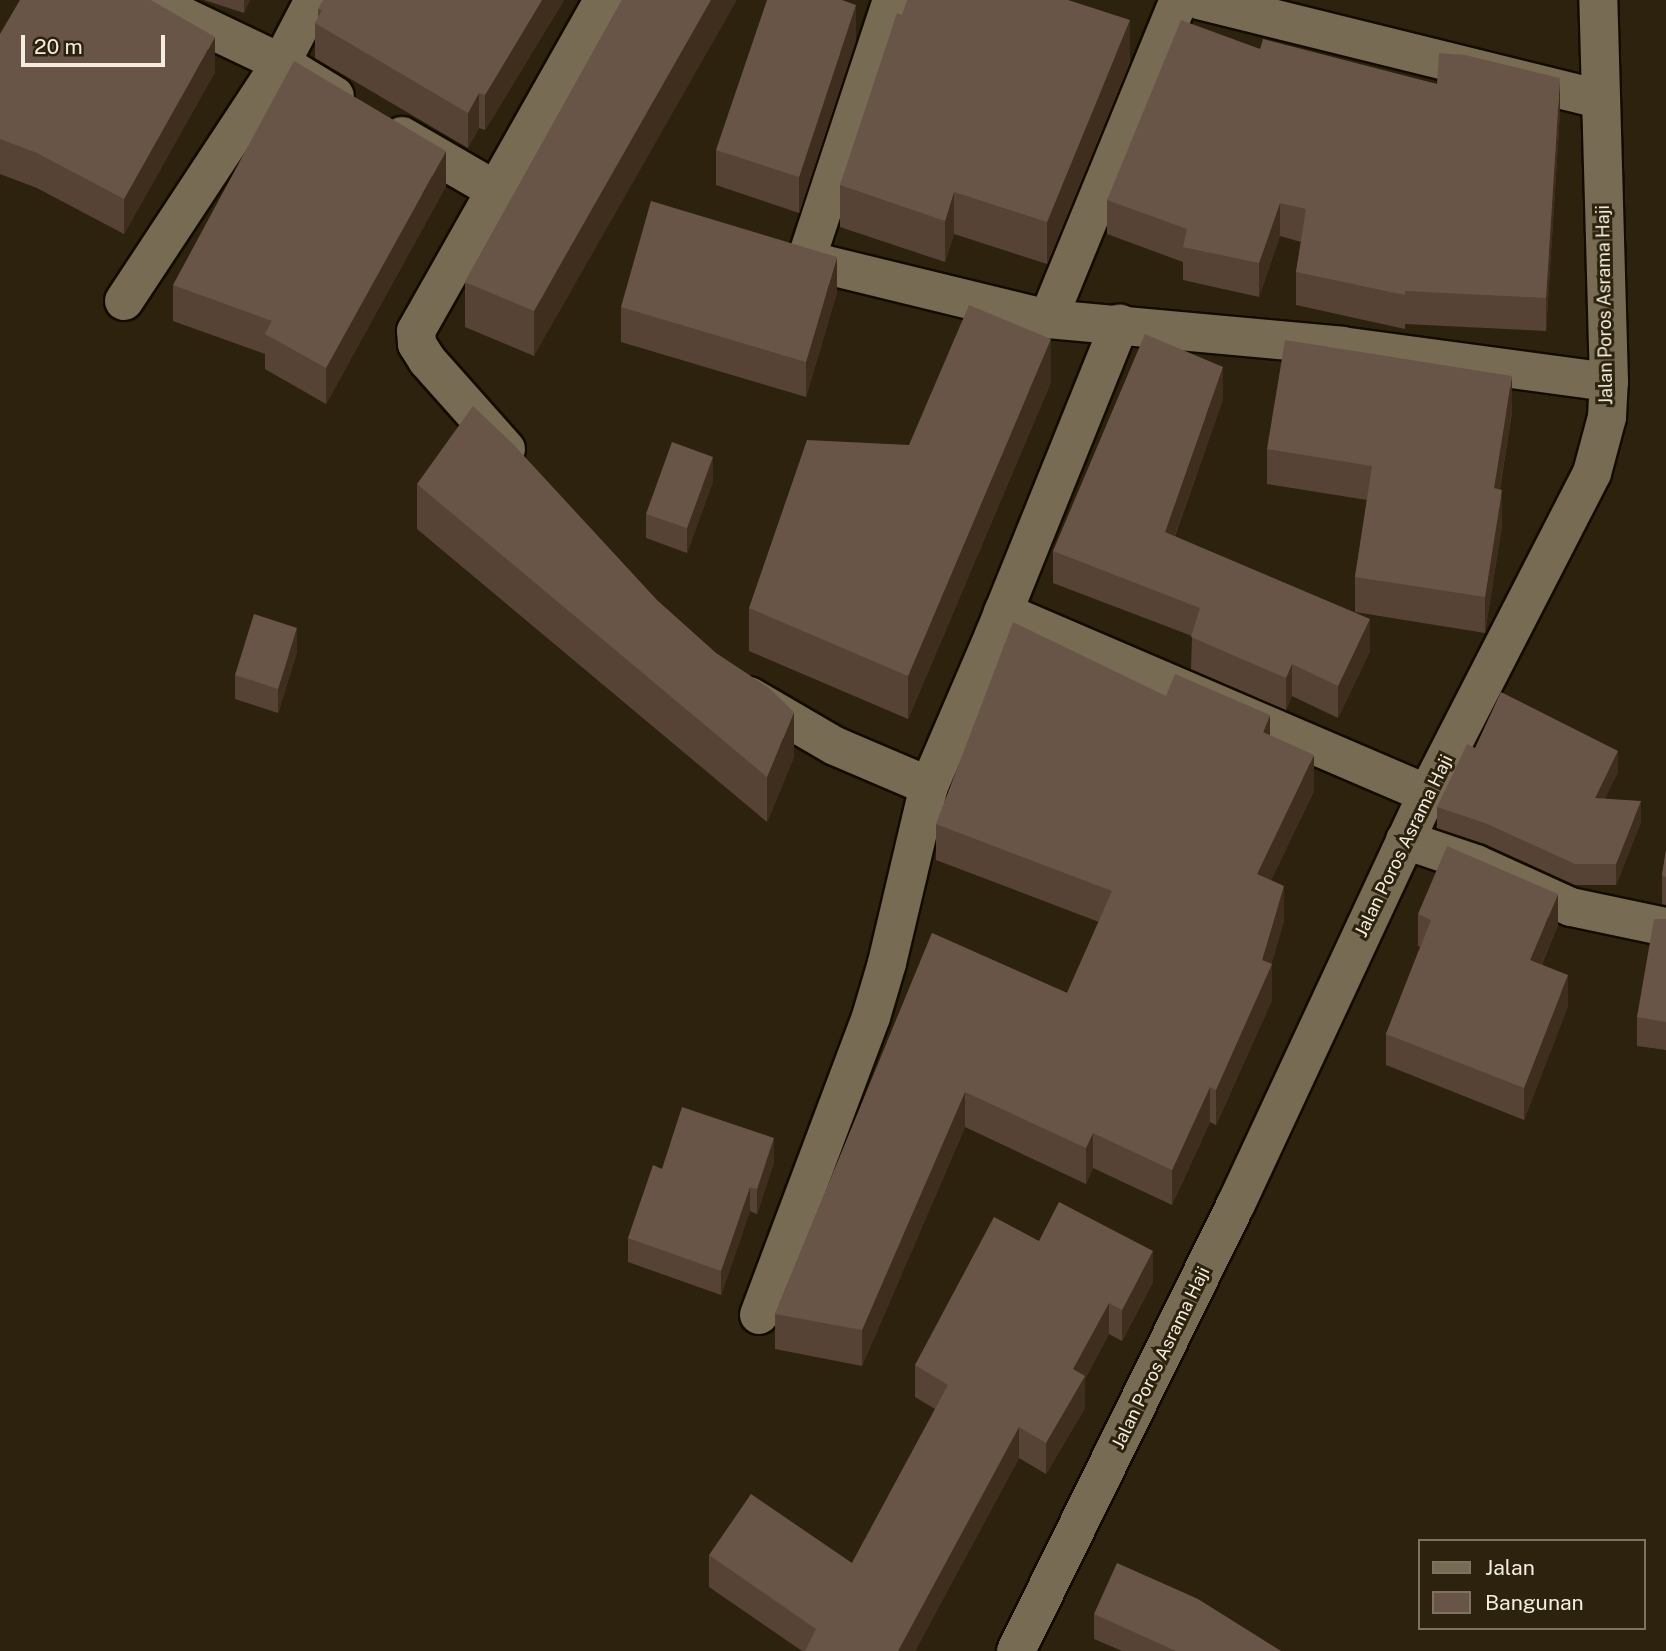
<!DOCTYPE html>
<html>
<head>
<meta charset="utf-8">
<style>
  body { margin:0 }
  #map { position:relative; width:1666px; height:1651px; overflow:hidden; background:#2c220d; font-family:"Public Sans",sans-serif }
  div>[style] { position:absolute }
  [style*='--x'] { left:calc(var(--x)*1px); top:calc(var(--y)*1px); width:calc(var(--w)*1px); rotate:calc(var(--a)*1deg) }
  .roads { filter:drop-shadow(2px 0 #140b00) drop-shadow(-2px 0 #140b00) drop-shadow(0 2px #140b00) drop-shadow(0 -2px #140b00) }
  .minor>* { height:38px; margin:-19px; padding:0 19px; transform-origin:19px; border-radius:19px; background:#776b54 }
  .wall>* { inset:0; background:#574336 }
  .shaded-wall>* { inset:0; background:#3f2e1e }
  .building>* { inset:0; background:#685548 }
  span { translate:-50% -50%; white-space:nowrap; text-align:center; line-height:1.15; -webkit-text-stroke:6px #2c220d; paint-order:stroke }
  .street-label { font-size:18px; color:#f4ede0 }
  .legend { position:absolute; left:1418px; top:1539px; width:228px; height:91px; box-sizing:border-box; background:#2c220d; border:2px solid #7c7361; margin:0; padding:9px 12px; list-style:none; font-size:21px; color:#f4ede0 }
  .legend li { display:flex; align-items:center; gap:14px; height:35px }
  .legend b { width:35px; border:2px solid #7c7361 }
  .scale { position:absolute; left:21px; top:35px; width:144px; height:32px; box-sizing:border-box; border:4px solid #f4ede0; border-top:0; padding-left:9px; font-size:21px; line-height:24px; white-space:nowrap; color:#f4ede0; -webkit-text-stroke:5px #2c220d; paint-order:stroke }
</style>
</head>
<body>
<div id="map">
  <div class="roads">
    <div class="minor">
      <div style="--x:149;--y:0;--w:146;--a:25.5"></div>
      <div style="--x:281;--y:63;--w:63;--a:31.4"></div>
      <div style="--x:892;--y:0;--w:274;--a:108.3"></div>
      <div style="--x:806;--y:260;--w:249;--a:13.7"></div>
      <div style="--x:1048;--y:319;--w:295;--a:5.2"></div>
      <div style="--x:1342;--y:346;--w:269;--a:7.7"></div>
      <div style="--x:1199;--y:0;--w:412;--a:13.9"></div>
      <div style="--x:402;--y:136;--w:110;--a:30.1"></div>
      <div style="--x:124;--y:301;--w:285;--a:-56.6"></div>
      <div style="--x:281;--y:63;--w:71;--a:-62.4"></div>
      <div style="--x:1048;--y:319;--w:345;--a:-67.7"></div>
      <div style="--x:506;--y:449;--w:119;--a:-131.6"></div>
      <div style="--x:427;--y:360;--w:19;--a:-122"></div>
      <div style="--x:417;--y:344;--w:13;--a:-94"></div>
      <div style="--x:416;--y:331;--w:380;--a:-60.5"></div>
      <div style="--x:1003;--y:612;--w:461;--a:23.2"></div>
      <div style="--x:749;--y:696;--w:99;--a:30.2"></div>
      <div style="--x:835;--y:746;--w:102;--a:23.1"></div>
      <div style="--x:1405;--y:840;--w:75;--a:18.7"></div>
      <div style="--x:1476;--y:864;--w:104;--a:24.4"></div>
      <div style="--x:1571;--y:907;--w:97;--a:11.9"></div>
      <div style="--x:759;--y:1315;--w:318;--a:-69.4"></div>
      <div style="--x:871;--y:1017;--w:56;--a:-73.5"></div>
      <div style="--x:887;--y:963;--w:182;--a:-76.7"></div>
      <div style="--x:929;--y:786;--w:164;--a:-66.7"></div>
      <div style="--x:994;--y:635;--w:336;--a:-68"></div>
      <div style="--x:1016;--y:1651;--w:498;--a:-63.8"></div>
      <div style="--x:1236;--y:1204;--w:452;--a:-65"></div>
      <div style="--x:1427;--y:794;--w:361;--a:-62.8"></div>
      <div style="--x:1592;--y:473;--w:58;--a:-75"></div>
      <div style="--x:1607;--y:417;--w:35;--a:-87"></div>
      <div style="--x:1609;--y:382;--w:382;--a:-91.6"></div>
    </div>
  </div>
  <div class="wall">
    <div style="clip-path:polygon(204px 0,250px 0,244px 13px)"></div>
    <div style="clip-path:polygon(564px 0,485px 130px,479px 128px,468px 148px,315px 58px,315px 23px,318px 18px,318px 9px)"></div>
    <div style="clip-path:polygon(622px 0,534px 356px,465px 327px,465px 282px)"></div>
    <div style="clip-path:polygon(902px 15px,1130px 62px,1047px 264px,954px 234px,945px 262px,840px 227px,840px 185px)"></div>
    <div style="clip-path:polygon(0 34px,215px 72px,124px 234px,37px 188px,0 174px)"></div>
    <div style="clip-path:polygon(856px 40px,799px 213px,716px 185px,716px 150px)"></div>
    <div style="clip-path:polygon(1260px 49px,1437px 84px,1560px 112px,1546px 331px,1405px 324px,1405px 329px,1296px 305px,1296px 272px,1301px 242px,1280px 236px,1259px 297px,1183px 280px,1183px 262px,1107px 234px,1107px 200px)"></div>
    <div style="clip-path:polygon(446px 186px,326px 404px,265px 369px,265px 354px,173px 321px,173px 285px)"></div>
    <div style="clip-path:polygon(837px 292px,806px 397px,621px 342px,621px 307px)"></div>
    <div style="clip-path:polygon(1051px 382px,908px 719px,749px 651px,749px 608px,909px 445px)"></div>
    <div style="clip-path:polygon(1223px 399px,1175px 536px,1370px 651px,1338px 718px,1292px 696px,1286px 710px,1191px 669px,1192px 636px,1053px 583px,1053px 551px)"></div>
    <div style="clip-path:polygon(1512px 412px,1500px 489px,1502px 525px,1485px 633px,1355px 612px,1355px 577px,1367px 500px,1267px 484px,1267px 449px)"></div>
    <div style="clip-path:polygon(713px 481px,687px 553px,646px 538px,646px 514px)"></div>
    <div style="clip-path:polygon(417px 484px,794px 757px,767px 822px,417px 529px)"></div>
    <div style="clip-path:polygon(297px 652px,278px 713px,235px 699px,235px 675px)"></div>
    <div style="clip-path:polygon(1166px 696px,1270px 735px,1314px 791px,1271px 880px,1284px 921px,1271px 964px,1272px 1000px,1216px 1125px,1210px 1122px,1172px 1205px,1093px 1168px,1086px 1184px,965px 1127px,862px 1366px,775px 1349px,775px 1314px,932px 933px,1067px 993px,1099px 922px,936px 860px,936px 824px)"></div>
    <div style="clip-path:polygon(1475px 748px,1618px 772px,1605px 798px,1641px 822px,1616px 885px,1575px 885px,1485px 844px,1437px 828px,1437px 807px)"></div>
    <div style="clip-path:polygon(1666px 850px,1666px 905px,1662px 904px,1662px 875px)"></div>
    <div style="clip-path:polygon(1418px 914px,1558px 925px,1542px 964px,1568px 1006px,1524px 1120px,1386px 1065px,1386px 1034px,1420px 947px,1418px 946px)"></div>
    <div style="clip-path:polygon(1666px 919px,1666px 1050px,1637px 1046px,1637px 1017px)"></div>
    <div style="clip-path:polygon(774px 1162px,757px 1214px,750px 1211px,721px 1295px,628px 1262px,628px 1238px,662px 1169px)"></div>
    <div style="clip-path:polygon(1039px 1241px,1153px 1282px,1122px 1341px,1109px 1334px,1085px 1379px,1085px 1408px,1046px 1474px,1019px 1458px,915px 1651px,802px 1651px,709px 1587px,709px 1555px,852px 1563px,935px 1409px,915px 1397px,915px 1365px)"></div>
    <div style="clip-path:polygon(1094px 1614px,1281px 1651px,1122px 1651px,1094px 1639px)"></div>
  </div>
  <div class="shaded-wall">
    <div style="clip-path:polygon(244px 0,250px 0,244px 13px)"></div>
    <div style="clip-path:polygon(542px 0,564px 0,485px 130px,485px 95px)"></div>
    <div style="clip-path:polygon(711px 0,737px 0,534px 356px,534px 311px)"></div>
    <div style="clip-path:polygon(856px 5px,856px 40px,799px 213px,799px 177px)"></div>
    <div style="clip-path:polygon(1130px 20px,1130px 62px,1047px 264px,1047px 222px)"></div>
    <div style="clip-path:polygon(215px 37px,215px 72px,124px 234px,124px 199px)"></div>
    <div style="clip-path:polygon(1560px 78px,1560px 112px,1546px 331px,1546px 298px)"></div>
    <div style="clip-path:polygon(479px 93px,479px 128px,468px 148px,468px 113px)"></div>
    <div style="clip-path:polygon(446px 151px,446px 186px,326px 404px,326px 368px)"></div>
    <div style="clip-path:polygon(954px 192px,954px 234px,945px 262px,945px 221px)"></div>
    <div style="clip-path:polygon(1280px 203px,1280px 236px,1259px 297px,1259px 263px)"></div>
    <div style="clip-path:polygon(837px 257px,837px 292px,806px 397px,806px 362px)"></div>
    <div style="clip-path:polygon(1051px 339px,1051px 382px,908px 719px,908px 676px)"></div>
    <div style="clip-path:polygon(1223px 367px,1223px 399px,1165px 563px,1165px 532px)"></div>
    <div style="clip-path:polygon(1512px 376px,1512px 412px,1494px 524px,1494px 488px)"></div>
    <div style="clip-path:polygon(713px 457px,713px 481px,687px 553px,687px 528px)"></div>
    <div style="clip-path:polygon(1502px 490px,1502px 525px,1485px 633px,1485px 597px)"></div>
    <div style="clip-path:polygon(1370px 619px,1370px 651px,1338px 718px,1338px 686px)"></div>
    <div style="clip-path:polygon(297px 628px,297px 652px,278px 713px,278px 689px)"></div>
    <div style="clip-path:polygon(1292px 664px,1292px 696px,1286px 710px,1286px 678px)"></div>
    <div style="clip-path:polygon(794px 712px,794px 757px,767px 822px,767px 777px)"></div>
    <div style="clip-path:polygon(1270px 715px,1270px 750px,1263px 732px)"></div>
    <div style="clip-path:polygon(1618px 751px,1618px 772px,1595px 819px,1595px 798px)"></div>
    <div style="clip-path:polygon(1314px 755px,1314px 791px,1257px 909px,1257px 874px)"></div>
    <div style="clip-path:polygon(1641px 801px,1641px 822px,1616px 885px,1616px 864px)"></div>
    <div style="clip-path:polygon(1284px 886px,1284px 921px,1271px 966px,1272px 964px,1272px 1000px,1216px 1125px,1216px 1090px,1262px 960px)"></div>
    <div style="clip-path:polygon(1558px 894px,1558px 925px,1530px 991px,1530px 960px)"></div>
    <div style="clip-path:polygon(1568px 975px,1568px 1006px,1524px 1120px,1524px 1088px)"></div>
    <div style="clip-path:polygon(1210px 1087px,1210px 1122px,1172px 1205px,1172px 1170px)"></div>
    <div style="clip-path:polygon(965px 1092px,965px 1127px,862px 1366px,862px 1330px)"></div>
    <div style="clip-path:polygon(1093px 1133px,1093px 1168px,1086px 1184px,1086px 1148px)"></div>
    <div style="clip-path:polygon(774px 1138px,774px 1162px,757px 1214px,757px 1189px)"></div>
    <div style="clip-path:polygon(750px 1187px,750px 1211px,721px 1295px,721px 1271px)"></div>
    <div style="clip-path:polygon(1153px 1251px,1153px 1282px,1122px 1341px,1122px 1310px)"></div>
    <div style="clip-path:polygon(1109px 1303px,1109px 1334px,1085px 1379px,1085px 1408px,1046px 1474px,1046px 1443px,1073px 1369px)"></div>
    <div style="clip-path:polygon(1019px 1427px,1019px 1458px,915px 1651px,898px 1651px)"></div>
  </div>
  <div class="building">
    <div style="clip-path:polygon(20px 0,151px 0,215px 37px,124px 199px,37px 153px,0 139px,0 34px)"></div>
    <div style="clip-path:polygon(323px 0,542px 0,485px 95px,479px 93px,468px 113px,315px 23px,322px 10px,318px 9px)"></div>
    <div style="clip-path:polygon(622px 0,711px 0,534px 311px,465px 282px)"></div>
    <div style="clip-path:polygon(767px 0,842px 0,856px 5px,799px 177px,716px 150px)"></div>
    <div style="clip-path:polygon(907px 0,1068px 0,1130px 20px,1047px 222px,954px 192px,945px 221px,840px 185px,897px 13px,902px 15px)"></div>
    <div style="clip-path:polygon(1181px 20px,1260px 49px,1263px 39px,1437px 84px,1439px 53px,1465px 55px,1560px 78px,1546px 298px,1405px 291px,1405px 295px,1296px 272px,1306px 209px,1280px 203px,1259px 263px,1183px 247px,1187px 229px,1107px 200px)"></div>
    <div style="clip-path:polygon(294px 61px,446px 151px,326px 368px,265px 334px,272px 321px,173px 285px)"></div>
    <div style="clip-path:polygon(651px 201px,837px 257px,806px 362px,621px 307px)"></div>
    <div style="clip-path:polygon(969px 305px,1051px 339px,908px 676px,749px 608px,807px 440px,909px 445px)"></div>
    <div style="clip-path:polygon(1145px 334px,1223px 367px,1165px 532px,1370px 619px,1338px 686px,1292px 664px,1286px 678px,1191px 637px,1200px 608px,1053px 551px)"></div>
    <div style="clip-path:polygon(1285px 340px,1512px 376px,1494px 488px,1502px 490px,1485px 597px,1355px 577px,1372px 466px,1267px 449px)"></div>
    <div style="clip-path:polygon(473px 406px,512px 443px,657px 600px,716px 653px,769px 688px,794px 712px,767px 777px,417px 484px)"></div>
    <div style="clip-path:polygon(672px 442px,713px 457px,687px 528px,646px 514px)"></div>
    <div style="clip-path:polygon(254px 614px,297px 628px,278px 689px,235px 675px)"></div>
    <div style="clip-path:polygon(1013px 622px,1166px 696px,1175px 674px,1270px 715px,1263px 732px,1314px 755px,1257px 874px,1284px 886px,1262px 960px,1272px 964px,1216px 1090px,1210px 1087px,1172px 1170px,1093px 1133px,1086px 1148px,965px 1092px,862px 1330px,775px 1314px,932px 933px,1067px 993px,1112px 891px,936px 824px)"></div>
    <div style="clip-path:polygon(1501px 692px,1618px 751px,1595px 798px,1641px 801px,1616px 864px,1575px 864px,1485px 823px,1437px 807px,1467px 744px,1475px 748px)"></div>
    <div style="clip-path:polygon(1447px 846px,1558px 894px,1530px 960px,1568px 975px,1524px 1088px,1386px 1034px,1431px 920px,1418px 914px)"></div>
    <div style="clip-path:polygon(1666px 850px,1666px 877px,1662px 875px)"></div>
    <div style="clip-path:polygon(1654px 919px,1666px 919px,1666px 1022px,1637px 1017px)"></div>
    <div style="clip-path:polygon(682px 1107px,774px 1138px,757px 1189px,750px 1187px,721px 1271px,628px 1238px,653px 1165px,662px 1169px)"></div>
    <div style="clip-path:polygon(1059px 1202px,1153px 1251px,1122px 1310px,1109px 1303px,1073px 1369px,1085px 1376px,1046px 1443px,1019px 1427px,898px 1651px,805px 1651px,816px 1629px,709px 1555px,751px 1494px,852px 1563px,948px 1385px,915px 1365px,994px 1217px,1039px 1241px)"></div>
    <div style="clip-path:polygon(1117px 1563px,1198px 1599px,1281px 1651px,1176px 1651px,1094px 1614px)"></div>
  </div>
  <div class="street-label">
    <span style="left:1605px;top:305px;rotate:-91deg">Jalan Poros Asrama Haji</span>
    <span style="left:1404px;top:846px;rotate:-64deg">Jalan Poros Asrama Haji</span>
    <span style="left:1161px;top:1358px;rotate:-64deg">Jalan Poros Asrama Haji</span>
  </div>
  <ul class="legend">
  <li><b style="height:9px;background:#776b54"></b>Jalan</li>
  <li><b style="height:19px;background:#685548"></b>Bangunan</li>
  </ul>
  <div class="scale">20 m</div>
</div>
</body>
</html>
